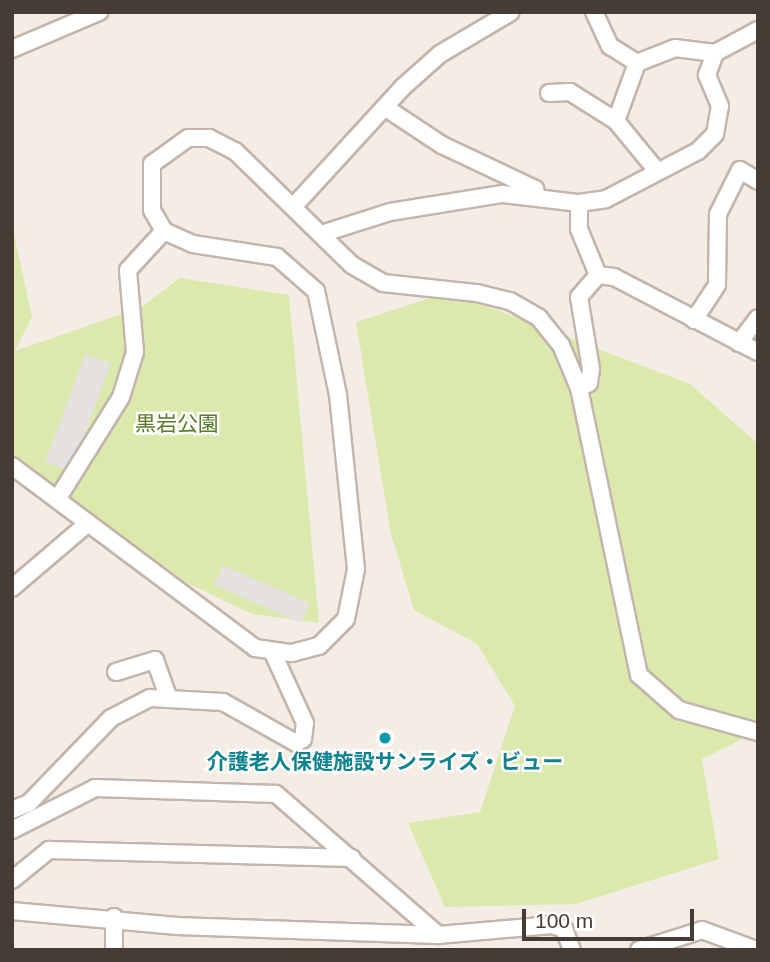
<!DOCTYPE html>
<html>
<head>
<meta charset="utf-8">
<style>
  body { margin:0 }
  #map { position:relative; width:770px; height:962px; overflow:hidden; background:#f4ede6; font-family:Helvetica,"Noto Sans JP",sans-serif }
  div>[style] { position:absolute }
  [style*='--x'] { left:calc(var(--x)*1px); top:calc(var(--y)*1px); width:calc(var(--w)*1px); rotate:calc(var(--a)*1deg) }
  .green>* { inset:0; background:#dbeaac }
  .parking>* { inset:0; background:#e4e1de }
  .roads { filter:drop-shadow(2px 0 #c3b5ab) drop-shadow(-2px 0 #c3b5ab) drop-shadow(0 2px #c3b5ab) drop-shadow(0 -2px #c3b5ab) }
  .minor>* { height:16px; margin:-8px; padding:0 8px; transform-origin:8px; border-radius:8px; background:#fff }
  .dots>* { width:19px; height:19px; translate:-50% -50%; box-sizing:border-box; border:4px solid #fff; border-radius:50% }
  span { translate:-50% -50%; white-space:nowrap; text-align:center; line-height:1.15; -webkit-text-stroke:5px #fff; paint-order:stroke }
  .park-label { font-size:21px; color:#577c25 }
  .culture-label { font-size:21px; color:#0d838f; font-weight:700 }
  .frame { position:absolute; inset:0; border:14px solid #473c35; pointer-events:none }
  .scale { position:absolute; left:522px; top:909px; width:172px; height:32px; box-sizing:border-box; border:4px solid #473c35; border-top:0; padding-left:9px; font-size:21px; line-height:24px; white-space:nowrap; color:#473c35; -webkit-text-stroke:5px #fff; paint-order:stroke }
</style>
</head>
<body>
<div id="map">
  <div class="green">
    <div style="clip-path:polygon(12px 225px,32px 317px,15px 351px,142px 307px,180px 278px,289px 295px,319px 623px,252px 614px,185px 582px,12px 455px)"></div>
    <div style="clip-path:polygon(449px 292px,690px 384px,758px 444px,758px 731px,702px 759px,719px 859px,576px 904px,445px 907px,408px 823px,480px 812px,515px 706px,477px 644px,414px 610px,391px 534px,356px 322px)"></div>
  </div>
  <div class="parking">
    <div style="clip-path:polygon(85px 354px,111px 363px,71px 471px,45px 462px)"></div>
    <div style="clip-path:polygon(223px 565px,310px 603px,301px 623px,214px 585px)"></div>
  </div>
  <div class="roads">
    <div class="minor">
      <div style="--x:594;--y:12;--w:38;--a:65"></div>
      <div style="--x:610;--y:46;--w:32;--a:32"></div>
      <div style="--x:637;--y:63;--w:41;--a:-21.5"></div>
      <div style="--x:675;--y:48;--w:40;--a:7.1"></div>
      <div style="--x:715;--y:53;--w:49;--a:-28.1"></div>
      <div style="--x:12;--y:49;--w:95;--a:-23"></div>
      <div style="--x:549;--y:93;--w:21;--a:-3"></div>
      <div style="--x:570;--y:92;--w:54;--a:32.2"></div>
      <div style="--x:616;--y:121;--w:65;--a:50.6"></div>
      <div style="--x:386;--y:108;--w:67;--a:33.5"></div>
      <div style="--x:442;--y:145;--w:103;--a:25.3"></div>
      <div style="--x:535;--y:189;--w:7;--a:74"></div>
      <div style="--x:616;--y:121;--w:62;--a:-70.1"></div>
      <div style="--x:579;--y:203;--w:26;--a:90"></div>
      <div style="--x:579;--y:229;--w:50;--a:67.6"></div>
      <div style="--x:293;--y:207;--w:163;--a:-47.5"></div>
      <div style="--x:403;--y:87;--w:50;--a:-41.7"></div>
      <div style="--x:440;--y:54;--w:82;--a:-30.6"></div>
      <div style="--x:321;--y:234;--w:72;--a:-17.7"></div>
      <div style="--x:390;--y:212;--w:114;--a:-9.1"></div>
      <div style="--x:503;--y:194;--w:77;--a:6.8"></div>
      <div style="--x:579;--y:203;--w:27;--a:-8"></div>
      <div style="--x:606;--y:199;--w:104;--a:-27.6"></div>
      <div style="--x:698;--y:151;--w:24;--a:-45"></div>
      <div style="--x:715;--y:134;--w:28;--a:-80"></div>
      <div style="--x:720;--y:106;--w:34;--a:-113"></div>
      <div style="--x:707;--y:75;--w:23;--a:-70"></div>
      <div style="--x:694;--y:320;--w:42;--a:-56.7"></div>
      <div style="--x:717;--y:285;--w:71;--a:-89.2"></div>
      <div style="--x:718;--y:214;--w:49;--a:-63.4"></div>
      <div style="--x:740;--y:170;--w:21;--a:31"></div>
      <div style="--x:739;--y:343;--w:31;--a:-53"></div>
      <div style="--x:579;--y:388;--w:11;--a:-27"></div>
      <div style="--x:589;--y:383;--w:14;--a:-82"></div>
      <div style="--x:591;--y:369;--w:73;--a:-99.5"></div>
      <div style="--x:579;--y:297;--w:29;--a:-49"></div>
      <div style="--x:598;--y:275;--w:16;--a:7"></div>
      <div style="--x:614;--y:277;--w:162;--a:27.5"></div>
      <div style="--x:12;--y:466;--w:304;--a:36.8"></div>
      <div style="--x:255;--y:648;--w:37;--a:8"></div>
      <div style="--x:292;--y:653;--w:28;--a:-15"></div>
      <div style="--x:319;--y:646;--w:38;--a:-45"></div>
      <div style="--x:346;--y:619;--w:51;--a:-78.7"></div>
      <div style="--x:356;--y:569;--w:175;--a:-95.9"></div>
      <div style="--x:338;--y:395;--w:106;--a:-101.9"></div>
      <div style="--x:316;--y:291;--w:52;--a:-138.9"></div>
      <div style="--x:277;--y:257;--w:85;--a:-171.2"></div>
      <div style="--x:193;--y:244;--w:32;--a:-156"></div>
      <div style="--x:164;--y:231;--w:24;--a:-120"></div>
      <div style="--x:152;--y:210;--w:46;--a:-90"></div>
      <div style="--x:152;--y:164;--w:44;--a:-35.8"></div>
      <div style="--x:188;--y:138;--w:21;--a:0"></div>
      <div style="--x:209;--y:138;--w:29;--a:27"></div>
      <div style="--x:235;--y:151;--w:163;--a:44.3"></div>
      <div style="--x:352;--y:265;--w:36;--a:30"></div>
      <div style="--x:383;--y:283;--w:95;--a:6.1"></div>
      <div style="--x:477;--y:293;--w:34;--a:14"></div>
      <div style="--x:510;--y:301;--w:34;--a:30"></div>
      <div style="--x:539;--y:318;--w:35;--a:51"></div>
      <div style="--x:561;--y:345;--w:47;--a:67.3"></div>
      <div style="--x:579;--y:388;--w:293;--a:78.2"></div>
      <div style="--x:639;--y:675;--w:53;--a:41.2"></div>
      <div style="--x:679;--y:710;--w:82;--a:15.6"></div>
      <div style="--x:58;--y:498;--w:119;--a:-58"></div>
      <div style="--x:121;--y:397;--w:47;--a:-72.7"></div>
      <div style="--x:135;--y:352;--w:82;--a:-94.9"></div>
      <div style="--x:128;--y:270;--w:53;--a:-47.3"></div>
      <div style="--x:12;--y:588;--w:100;--a:-40.5"></div>
      <div style="--x:116;--y:672;--w:41;--a:-17.1"></div>
      <div style="--x:155;--y:660;--w:41;--a:70.3"></div>
      <div style="--x:12;--y:810;--w:18;--a:-22"></div>
      <div style="--x:29;--y:803;--w:118;--a:-46"></div>
      <div style="--x:111;--y:718;--w:44;--a:-27.1"></div>
      <div style="--x:150;--y:698;--w:73;--a:3.1"></div>
      <div style="--x:223;--y:702;--w:84;--a:29.3"></div>
      <div style="--x:296;--y:743;--w:8;--a:-30"></div>
      <div style="--x:303;--y:739;--w:16;--a:-83"></div>
      <div style="--x:305;--y:723;--w:77;--a:-114.6"></div>
      <div style="--x:12;--y:830;--w:93;--a:-26.8"></div>
      <div style="--x:95;--y:788;--w:181;--a:1.9"></div>
      <div style="--x:276;--y:794;--w:215;--a:41"></div>
      <div style="--x:12;--y:880;--w:48;--a:-39"></div>
      <div style="--x:49;--y:850;--w:303;--a:1.5"></div>
      <div style="--x:12;--y:911;--w:166;--a:5.2"></div>
      <div style="--x:177;--y:926;--w:261;--a:2"></div>
      <div style="--x:438;--y:935;--w:114;--a:-5"></div>
      <div style="--x:552;--y:925;--w:13;--a:18"></div>
      <div style="--x:564;--y:929;--w:22;--a:69"></div>
      <div style="--x:114;--y:950;--w:33;--a:-90"></div>
      <div style="--x:639;--y:950;--w:66;--a:-17.6"></div>
      <div style="--x:702;--y:930;--w:58;--a:20.3"></div>
    </div>
  </div>
  <div class="dots">
    <div style="left:385px;top:738px;background:#0f9aa8"></div>
  </div>
  <div class="park-label">
    <span style="left:177px;top:424px">黒岩公園</span>
  </div>
  <div class="culture-label">
    <span style="left:385px;top:762px">介護老人保健施設サンライズ・ビュー</span>
  </div>
  <div class="frame"></div>
  <div class="scale">100 m</div>
</div>
</body>
</html>
